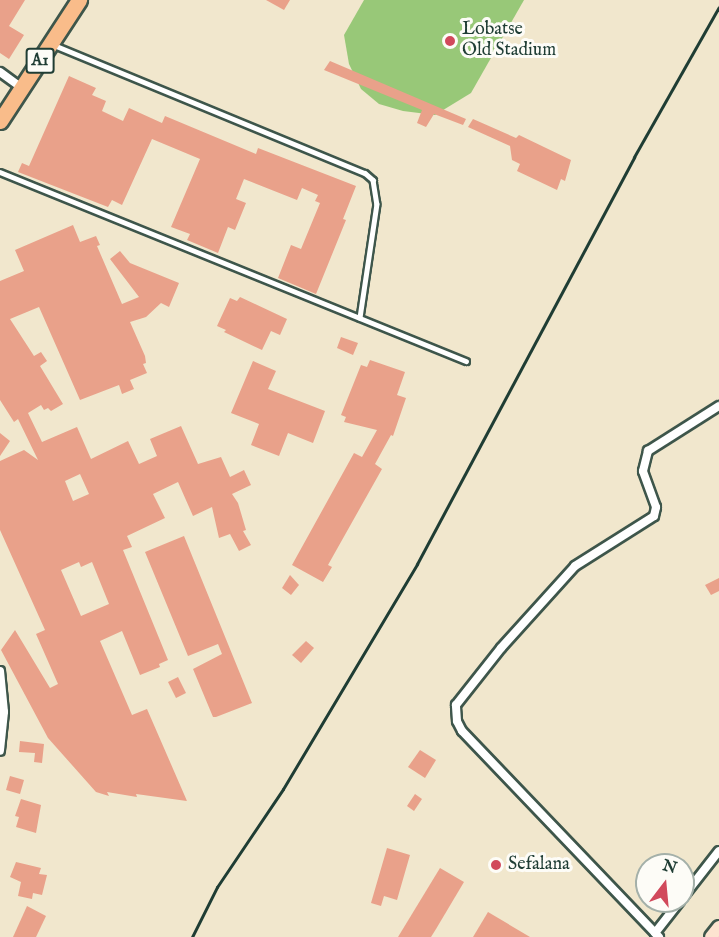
<!DOCTYPE html>
<html>
<head>
<meta charset="utf-8">
<style>
  body { margin:0 }
  #map { position:relative; width:719px; height:937px; overflow:hidden; background:#f1e7cd; font-family:"IM FELL English",serif }
  div>[style] { position:absolute }
  [style*='--x'] { left:calc(var(--x)*1px); top:calc(var(--y)*1px); width:calc(var(--w)*1px); rotate:calc(var(--a)*1deg) }
  .green>* { inset:0; background:#98c878 }
  .building>* { inset:0; background:#e9a18a }
  .roads { filter:drop-shadow(2px 0 #3e564b) drop-shadow(-2px 0 #3e564b) drop-shadow(0 2px #3e564b) drop-shadow(0 -2px #3e564b) }
  .lane>* { height:4.5px; margin:-2.25px; padding:0 2.25px; transform-origin:2.25px; border-radius:2.25px; background:#fff }
  .street>* { height:8px; margin:-4px; padding:0 4px; transform-origin:4px; border-radius:4px; background:#fff }
  .secondary>* { height:12px; margin:-6px; padding:0 6px; transform-origin:6px; border-radius:6px; background:#fde4d0 }
  .highway>* { height:15px; margin:-7.5px; padding:0 7.5px; transform-origin:7.5px; border-radius:7.5px; background:#f9bc8a }
  .rail>* { height:3px; margin:-1.5px; padding:0 1.5px; transform-origin:1.5px; border-radius:1.5px; background:#1f3d34 }
  .dots>* { width:16px; height:16px; translate:-50% -50%; box-sizing:border-box; border:3px solid #fdfcf7; border-radius:50% }
  span { translate:-50% -50%; white-space:nowrap; text-align:center; line-height:1.15; -webkit-text-stroke:6px #fdfcf7; paint-order:stroke }
  .shield-label span { padding:2px 4px; background:#fdfcf7; border:2px solid; border-radius:4px; -webkit-text-stroke-width:0 }
  .shield-label { font-size:16px; color:#1f3d34; font-weight:700 }
  .poi-label { font-size:18px; color:#1f3d34 }
  .left { translate:0 -50%; text-align:left }
  .north { position:absolute; left:635px; top:853px; width:60px; height:60px; box-sizing:border-box; background:#fdfcf7; border:2px solid #a4b0a9; border-radius:50%; rotate:16deg; font-size:16px; font-weight:700; line-height:24px; text-align:center; color:#1f3d34 }
  .north::after { content:''; display:block; margin:auto; width:21px; height:27px; background:#d1495b; clip-path:polygon(50% 0,100% 100%,50% 72%,0 100%) }
</style>
</head>
<body>
<div id="map">
  <div class="green">
    <div style="clip-path:polygon(364px 0,524px 0,471px 93px,435px 115px,403px 111px,379px 104px,361px 89px,349px 64px,344px 35px)"></div>
  </div>
  <div class="building">
    <div style="clip-path:polygon(0 0,25px 0,9px 26px,24px 35px,9px 59px,0 53px)"></div>
    <div style="clip-path:polygon(266px 0,290px 0,284px 10px)"></div>
    <div style="clip-path:polygon(330px 61px,466px 119px,463px 125px,434px 114px,426px 127px,417px 123px,422px 110px,324px 70px)"></div>
    <div style="clip-path:polygon(69px 76px,96px 88px,92px 95px,106px 101px,102px 111px,123px 121px,129px 108px,162px 123px,165px 116px,256px 154px,258px 148px,356px 186px,343px 219px,346px 220px,316px 294px,278px 278px,291px 245px,301px 249px,320px 203px,315px 201px,318px 195px,302px 188px,297px 200px,244px 179px,236px 199px,246px 203px,235px 230px,228px 227px,218px 253px,187px 240px,190px 234px,171px 227px,200px 159px,152px 139px,122px 205px,112px 200px,108px 207px,18px 172px,22px 163px,29px 166px)"></div>
    <div style="clip-path:polygon(473px 119px,516px 138px,519px 135px,571px 160px,565px 181px,561px 179px,557px 190px,517px 171px,520px 164px,512px 160px,510px 146px,468px 127px)"></div>
    <div style="clip-path:polygon(evenodd,73px 225px,80px 242px,96px 236px,100px 245px,97px 246px,122px 304px,139px 297px,110px 259px,120px 251px,130px 263px,179px 283px,169px 307px,161px 303px,146px 317px,130px 322px,145px 356px,146px 363px,143px 364px,147px 373px,130px 380px,134px 389px,122px 394px,119px 385px,80px 400px,39px 307px,10px 319px,34px 356px,41px 352px,47px 361px,40px 366px,63px 404px,51px 411px,48px 408px,44px 410px,41px 405px,28px 413px,42px 442px,77px 427px,91px 459px,128px 441px,139px 464px,157px 456px,150px 439px,181px 426px,198px 464px,221px 457px,230px 477px,244px 470px,251px 485px,232px 494px,238px 503px,246px 530px,243px 531px,251px 545px,239px 551px,230px 534px,219px 538px,212px 507px,193px 516px,178px 482px,153px 494px,165px 518px,127px 536px,132px 547px,123px 550px,168px 660px,159px 664px,160px 667px,140px 675px,122px 631px,100px 641px,132px 715px,147px 709px,187px 801px,136px 794px,137px 797px,107px 792px,109px 796px,96px 792px,48px 738px,1px 650px,15px 630px,50px 688px,58px 684px,36px 634px,45px 630px,0 530px,0 461px,24px 450px,38px 460px,18px 419px,14px 422px,0 400px,0 281px,24px 271px,15px 250px,73px 225px,80px 474px,89px 494px,73px 501px,65px 481px,80px 474px,73px 225px,79px 562px,81px 567px,92px 562px,109px 604px,81px 616px,61px 570px,79px 562px)"></div>
    <div style="clip-path:polygon(240px 297px,287px 319px,280px 335px,271px 331px,262px 350px,224px 332px,226px 330px,217px 326px,230px 298px,237px 301px)"></div>
    <div style="clip-path:polygon(341px 337px,358px 343px,353px 355px,337px 348px)"></div>
    <div style="clip-path:polygon(370px 360px,405px 372px,397px 395px,406px 398px,393px 436px,391px 435px,375px 464px,382px 469px,328px 565px,332px 567px,323px 582px,292px 565px,354px 453px,362px 457px,377px 430px,344px 422px,346px 417px,341px 415px,361px 365px,367px 367px)"></div>
    <div style="clip-path:polygon(253px 361px,276px 371px,268px 389px,325px 411px,313px 443px,288px 433px,279px 456px,251px 445px,259px 424px,231px 413px)"></div>
    <div style="clip-path:polygon(0 433px,10px 441px,0 456px)"></div>
    <div style="clip-path:polygon(184px 536px,252px 703px,216px 717px,213px 717px,193px 669px,222px 654px,218px 644px,188px 656px,145px 552px)"></div>
    <div style="clip-path:polygon(290px 575px,299px 585px,291px 595px,282px 588px)"></div>
    <div style="clip-path:polygon(719px 578px,719px 591px,711px 595px,705px 585px)"></div>
    <div style="clip-path:polygon(306px 641px,314px 648px,301px 663px,292px 655px)"></div>
    <div style="clip-path:polygon(178px 677px,186px 693px,176px 698px,168px 682px)"></div>
    <div style="clip-path:polygon(20px 741px,44px 744px,42px 763px,34px 762px,35px 753px,19px 752px)"></div>
    <div style="clip-path:polygon(420px 750px,436px 760px,425px 778px,408px 767px)"></div>
    <div style="clip-path:polygon(10px 776px,24px 780px,20px 794px,6px 790px)"></div>
    <div style="clip-path:polygon(415px 794px,422px 799px,414px 811px,407px 806px)"></div>
    <div style="clip-path:polygon(21px 799px,41px 805px,36px 833px,16px 827px,19px 817px,15px 816px)"></div>
    <div style="clip-path:polygon(387px 848px,410px 855px,397px 900px,384px 896px,381px 906px,371px 903px)"></div>
    <div style="clip-path:polygon(16px 862px,41px 868px,39px 874px,47px 875px,42px 895px,33px 893px,32px 899px,18px 896px,21px 882px,10px 877px)"></div>
    <div style="clip-path:polygon(440px 868px,464px 882px,436px 929px,431px 937px,398px 937px)"></div>
    <div style="clip-path:polygon(27px 906px,46px 916px,36px 937px,13px 937px)"></div>
    <div style="clip-path:polygon(488px 912px,530px 937px,473px 937px)"></div>
  </div>
  <div class="roads">
    <div class="lane">
      <div style="--x:54;--y:45;--w:336;--a:22.4"></div>
      <div style="--x:365;--y:173;--w:11;--a:41"></div>
      <div style="--x:373;--y:180;--w:24;--a:81"></div>
      <div style="--x:377;--y:204;--w:115;--a:98.5"></div>
      <div style="--x:0;--y:172;--w:503;--a:22.08"></div>
    </div>
    <div class="street">
      <div style="--x:0;--y:72;--w:27;--a:36"></div>
      <div style="--x:0;--y:671;--w:41;--a:84.4"></div>
      <div style="--x:4;--y:712;--w:39;--a:96"></div>
      <div style="--x:683;--y:897;--w:58;--a:-52"></div>
      <div style="--x:655;--y:933;--w:41;--a:-52"></div>
      <div style="--x:659;--y:937;--w:285;--a:-133.7"></div>
      <div style="--x:462;--y:731;--w:11;--a:-117"></div>
      <div style="--x:457;--y:721;--w:16;--a:-94"></div>
      <div style="--x:456;--y:705;--w:73;--a:-51.7"></div>
      <div style="--x:501;--y:648;--w:110;--a:-47.9"></div>
      <div style="--x:575;--y:566;--w:93;--a:-32.3"></div>
      <div style="--x:654;--y:516;--w:9;--a:-77"></div>
      <div style="--x:656;--y:507;--w:38;--a:-110"></div>
      <div style="--x:643;--y:471;--w:21;--a:-76"></div>
      <div style="--x:648;--y:451;--w:84;--a:-32.4"></div>
    </div>
    <div class="secondary">
      <div style="--x:711;--y:937;--w:13;--a:-51"></div>
    </div>
    <div class="highway">
      <div style="--x:0;--y:121;--w:145;--a:-56.9"></div>
    </div>
  </div>
  <div class="rail">
    <div style="--x:192;--y:937;--w:56;--a:-63.4"></div>
    <div style="--x:217;--y:887;--w:118;--a:-56"></div>
    <div style="--x:283;--y:789;--w:262;--a:-59.2"></div>
    <div style="--x:417;--y:564;--w:461;--a:-61.9"></div>
    <div style="--x:634;--y:157;--w:172;--a:-60.5"></div>
  </div>
  <div class="dots">
    <div style="left:450px;top:41px;background:#d1495b"></div>
    <div style="left:496px;top:865px;background:#d1495b"></div>
  </div>
  <div class="shield-label">
    <span style="left:40px;top:61px">A1</span>
  </div>
  <div class="poi-label">
    <span class="left" style="left:462px;top:41px">Lobatse<br>Old Stadium</span>
    <span class="left" style="left:508px;top:865px">Sefalana</span>
  </div>
  <div class="north">N</div>
</div>
</body>
</html>
